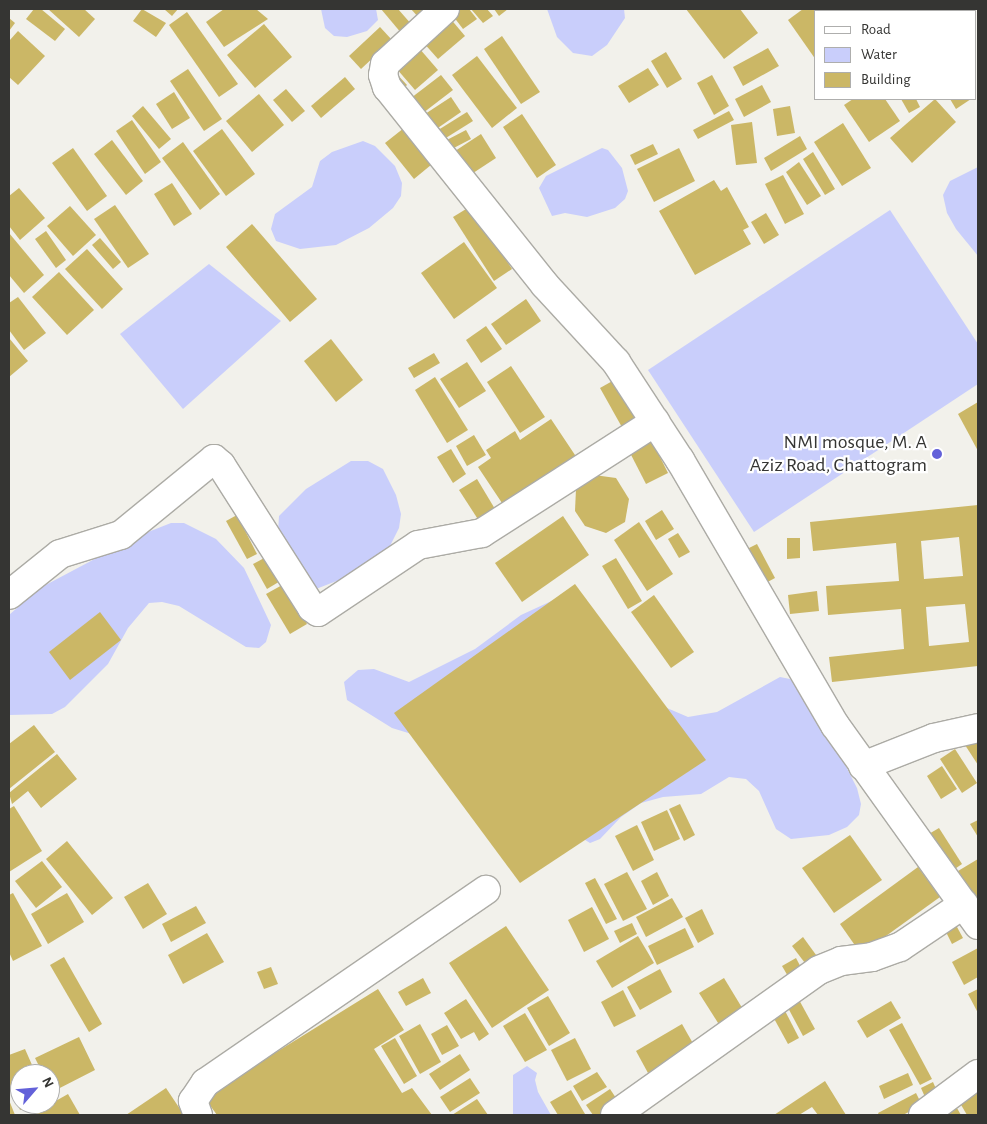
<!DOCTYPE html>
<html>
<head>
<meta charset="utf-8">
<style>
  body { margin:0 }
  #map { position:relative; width:987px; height:1124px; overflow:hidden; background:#f2f1eb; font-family:"Alegreya Sans",sans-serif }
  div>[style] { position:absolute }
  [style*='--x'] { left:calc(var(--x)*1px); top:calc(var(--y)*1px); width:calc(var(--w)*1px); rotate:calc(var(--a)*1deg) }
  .water>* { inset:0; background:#c9cefb }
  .building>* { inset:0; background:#cbb766 }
  .roads { filter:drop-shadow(1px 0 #acaba5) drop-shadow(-1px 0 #acaba5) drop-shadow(0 1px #acaba5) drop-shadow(0 -1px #acaba5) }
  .minor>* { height:28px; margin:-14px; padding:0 14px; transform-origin:14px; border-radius:14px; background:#fff }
  .dots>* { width:14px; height:14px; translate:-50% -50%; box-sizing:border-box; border:2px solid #fff; border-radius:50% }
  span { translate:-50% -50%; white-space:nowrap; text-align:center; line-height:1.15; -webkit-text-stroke:4.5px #fff; paint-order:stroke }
  .poi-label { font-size:20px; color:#353533 }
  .right { translate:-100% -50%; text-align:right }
  .frame { position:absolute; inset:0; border:10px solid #353533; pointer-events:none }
  .legend { position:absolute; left:814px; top:10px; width:162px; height:90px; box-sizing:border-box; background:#fff; border:1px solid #aeaead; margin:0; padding:6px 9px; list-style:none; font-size:15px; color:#353533 }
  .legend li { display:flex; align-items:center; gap:10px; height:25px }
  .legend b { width:25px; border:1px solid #aeaead }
  .north { position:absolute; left:10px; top:1064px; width:50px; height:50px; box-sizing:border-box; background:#fff; border:1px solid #aeaead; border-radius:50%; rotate:63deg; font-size:14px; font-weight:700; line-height:20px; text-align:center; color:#353533 }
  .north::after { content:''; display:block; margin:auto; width:18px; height:22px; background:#6361d9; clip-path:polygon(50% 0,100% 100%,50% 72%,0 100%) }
</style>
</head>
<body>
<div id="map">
  <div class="water">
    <div style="clip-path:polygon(321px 9px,376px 9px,378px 20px,367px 31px,347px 37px,334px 36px,325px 28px)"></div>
    <div style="clip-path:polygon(547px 9px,624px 9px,625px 18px,607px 45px,592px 56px,573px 53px,557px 37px)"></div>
    <div style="clip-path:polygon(363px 141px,375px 146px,395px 166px,402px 183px,401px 196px,393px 208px,369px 228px,336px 245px,300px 249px,276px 241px,271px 229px,275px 214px,312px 187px,320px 161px,332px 152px)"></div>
    <div style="clip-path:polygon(602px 148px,608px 150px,622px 168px,628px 191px,625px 199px,615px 208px,587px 217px,565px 213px,552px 216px,539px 188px,546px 176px)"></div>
    <div style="clip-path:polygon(978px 167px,978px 256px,956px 229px,947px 213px,943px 195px,950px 181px)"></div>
    <div style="clip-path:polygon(890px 210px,978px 344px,978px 384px,754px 532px,648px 370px)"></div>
    <div style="clip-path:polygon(209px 264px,281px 321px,183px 409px,120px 334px)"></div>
    <div style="clip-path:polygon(351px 461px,368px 461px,383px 469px,396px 495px,401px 514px,399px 528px,387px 552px,352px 575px,316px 589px,278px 532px,279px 516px,306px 489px)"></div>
    <div style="clip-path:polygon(171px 523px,184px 523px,216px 539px,244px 568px,271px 625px,266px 642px,259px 648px,246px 647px,179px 606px,162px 602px,149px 603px,128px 628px,108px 664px,65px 707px,52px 714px,9px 715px,9px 615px,40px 588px,138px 536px)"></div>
    <div style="clip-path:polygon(558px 598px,651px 694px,667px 708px,688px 717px,717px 712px,780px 677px,790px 679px,801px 690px,827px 729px,857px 788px,861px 804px,859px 815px,847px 827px,829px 835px,791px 839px,776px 829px,759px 791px,746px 779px,729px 777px,701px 794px,663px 797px,641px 803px,621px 817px,600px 839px,590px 843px,418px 736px,392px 728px,347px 700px,344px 682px,358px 670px,374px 669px,409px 682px,475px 649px,521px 615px)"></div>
    <div style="clip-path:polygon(527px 1066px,537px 1073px,535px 1080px,538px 1092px,551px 1115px,513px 1115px,513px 1075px)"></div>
  </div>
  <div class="building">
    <div style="clip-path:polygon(34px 9px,41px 9px,65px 29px,55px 41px,26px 19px)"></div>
    <div style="clip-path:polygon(48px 9px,84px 9px,95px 19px,79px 37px)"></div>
    <div style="clip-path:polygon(142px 9px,166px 23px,156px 37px,133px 21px)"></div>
    <div style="clip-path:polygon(164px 9px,178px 9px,172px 16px)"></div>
    <div style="clip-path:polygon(224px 9px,256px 9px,268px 19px,224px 47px,206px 22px)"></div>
    <div style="clip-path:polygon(381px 9px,398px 9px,412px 25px,402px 34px)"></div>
    <div style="clip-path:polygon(411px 9px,432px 9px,419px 18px)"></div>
    <div style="clip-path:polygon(455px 9px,469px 9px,477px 19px,463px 29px,450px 12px)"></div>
    <div style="clip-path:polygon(471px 9px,487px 9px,493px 16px,483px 23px)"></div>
    <div style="clip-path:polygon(494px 9px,508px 9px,499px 16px)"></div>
    <div style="clip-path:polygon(686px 9px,740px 9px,758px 33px,724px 59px)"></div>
    <div style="clip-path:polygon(803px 9px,816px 10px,816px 60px,788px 20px)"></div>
    <div style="clip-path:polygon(821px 9px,846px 9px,847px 11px,823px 11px)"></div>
    <div style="clip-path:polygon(925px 9px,939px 9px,941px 11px,927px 11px)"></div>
    <div style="clip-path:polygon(946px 9px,965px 9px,967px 11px,948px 11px)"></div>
    <div style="clip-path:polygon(187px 12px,238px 84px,219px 97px,169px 25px)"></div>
    <div style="clip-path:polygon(449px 17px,465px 36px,438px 59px,422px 41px)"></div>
    <div style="clip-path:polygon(9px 18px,15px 23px,9px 31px)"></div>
    <div style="clip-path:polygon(264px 24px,292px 57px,255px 88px,227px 55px)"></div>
    <div style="clip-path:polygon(380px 27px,392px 40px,361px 69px,349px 56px)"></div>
    <div style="clip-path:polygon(18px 31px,45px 56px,18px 85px,9px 77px,9px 41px)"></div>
    <div style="clip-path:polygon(502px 36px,540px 92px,521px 104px,484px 49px)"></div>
    <div style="clip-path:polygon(419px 48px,438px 70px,415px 90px,396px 68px)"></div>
    <div style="clip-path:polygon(768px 48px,779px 66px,743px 86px,733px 67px)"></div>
    <div style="clip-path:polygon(666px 52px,682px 79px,667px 88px,651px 61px)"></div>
    <div style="clip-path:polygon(477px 56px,517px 108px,492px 128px,452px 75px)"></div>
    <div style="clip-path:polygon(648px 68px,659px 85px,629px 103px,618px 86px)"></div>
    <div style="clip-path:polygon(188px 69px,222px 119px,204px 131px,170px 81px)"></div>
    <div style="clip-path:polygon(395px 72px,407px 85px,401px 91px)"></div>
    <div style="clip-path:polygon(441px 75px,453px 90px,423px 113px,411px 98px)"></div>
    <div style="clip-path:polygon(712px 75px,729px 106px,714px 115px,697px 83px)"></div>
    <div style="clip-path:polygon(345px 77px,355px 89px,321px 118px,311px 106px)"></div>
    <div style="clip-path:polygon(762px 85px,771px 102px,744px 117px,735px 99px)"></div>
    <div style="clip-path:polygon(286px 89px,305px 111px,292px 122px,273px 100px)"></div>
    <div style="clip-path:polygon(174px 92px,190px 118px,172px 129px,156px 104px)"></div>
    <div style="clip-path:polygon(259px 94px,284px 125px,252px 152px,226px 121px)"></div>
    <div style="clip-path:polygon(451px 97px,461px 112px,432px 132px,422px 116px)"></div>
    <div style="clip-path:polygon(853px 99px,885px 99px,900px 121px,869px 142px,844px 105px)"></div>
    <div style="clip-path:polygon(901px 99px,916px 99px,920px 107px,909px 113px)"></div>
    <div style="clip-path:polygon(935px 99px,956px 122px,912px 163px,890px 138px)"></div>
    <div style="clip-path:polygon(950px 99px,971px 99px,956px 109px)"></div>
    <div style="clip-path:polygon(143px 106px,171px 139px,159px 149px,132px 116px)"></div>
    <div style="clip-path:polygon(790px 106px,795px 133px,777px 136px,773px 109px)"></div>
    <div style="clip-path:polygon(729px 111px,734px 120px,698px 139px,693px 130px)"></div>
    <div style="clip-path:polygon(467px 112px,473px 121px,441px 141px,435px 132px)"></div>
    <div style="clip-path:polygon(522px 114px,556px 165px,537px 178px,503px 127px)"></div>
    <div style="clip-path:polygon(132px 120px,161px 162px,145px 174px,116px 131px)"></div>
    <div style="clip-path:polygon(752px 122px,757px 163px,736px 165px,731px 125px)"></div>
    <div style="clip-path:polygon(843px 123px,871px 168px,842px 186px,814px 142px)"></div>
    <div style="clip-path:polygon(409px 124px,437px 160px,414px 179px,385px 143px)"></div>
    <div style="clip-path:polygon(222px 129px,255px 174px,226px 196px,193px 151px)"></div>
    <div style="clip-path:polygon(466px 130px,471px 139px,448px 151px,443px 142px)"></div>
    <div style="clip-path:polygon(481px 134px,496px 158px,467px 177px,452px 153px)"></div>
    <div style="clip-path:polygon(800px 136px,807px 149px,771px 171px,764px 158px)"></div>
    <div style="clip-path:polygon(112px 140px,143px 181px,126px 195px,94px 154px)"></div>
    <div style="clip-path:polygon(183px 142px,220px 194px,200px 210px,162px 158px)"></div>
    <div style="clip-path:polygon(653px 144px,658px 154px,635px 165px,630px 155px)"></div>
    <div style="clip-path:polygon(73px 148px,107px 196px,87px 211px,52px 163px)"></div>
    <div style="clip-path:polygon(679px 148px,695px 181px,654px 202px,637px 169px)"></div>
    <div style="clip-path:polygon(813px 152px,835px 189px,825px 195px,803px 159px)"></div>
    <div style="clip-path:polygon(799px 162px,821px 196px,807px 205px,786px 172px)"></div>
    <div style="clip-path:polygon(783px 175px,804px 214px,785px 224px,765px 184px)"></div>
    <div style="clip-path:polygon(714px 180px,721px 191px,727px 187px,749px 227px,743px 230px,751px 244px,695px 275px,659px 211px)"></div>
    <div style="clip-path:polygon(172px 183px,192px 214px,174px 226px,154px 194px)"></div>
    <div style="clip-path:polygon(19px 188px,45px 218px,20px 240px,9px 226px,9px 196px)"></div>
    <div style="clip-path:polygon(115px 205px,149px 254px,128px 268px,94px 219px)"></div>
    <div style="clip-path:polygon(70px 206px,96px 235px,73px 256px,47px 226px)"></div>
    <div style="clip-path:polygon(471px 206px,512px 269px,494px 281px,453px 217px)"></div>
    <div style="clip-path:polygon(766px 213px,779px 235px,764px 244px,751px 222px)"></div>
    <div style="clip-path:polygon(252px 224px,317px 299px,290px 322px,226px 247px)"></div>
    <div style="clip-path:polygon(46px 231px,66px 260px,56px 268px,35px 239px)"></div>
    <div style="clip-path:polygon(9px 233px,44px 275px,24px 293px,9px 275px)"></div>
    <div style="clip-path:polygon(100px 238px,121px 262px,113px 269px,92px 245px)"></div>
    <div style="clip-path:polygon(464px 242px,497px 288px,454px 319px,421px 273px)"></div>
    <div style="clip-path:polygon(87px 249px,123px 289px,102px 309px,65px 269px)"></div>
    <div style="clip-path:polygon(59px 272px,94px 310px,67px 335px,32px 297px)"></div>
    <div style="clip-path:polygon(18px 297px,46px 333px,24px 350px,9px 330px,9px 303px)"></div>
    <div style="clip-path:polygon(526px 299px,541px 321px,506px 345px,491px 324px)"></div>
    <div style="clip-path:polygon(486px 326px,502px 349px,481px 363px,466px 340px)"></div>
    <div style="clip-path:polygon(9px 338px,28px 361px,9px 377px)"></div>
    <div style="clip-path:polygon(331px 339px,363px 380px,336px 402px,304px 361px)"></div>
    <div style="clip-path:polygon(434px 353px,440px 363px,414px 378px,408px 368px)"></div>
    <div style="clip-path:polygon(467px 362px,486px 391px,459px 408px,440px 379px)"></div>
    <div style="clip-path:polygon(511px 366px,545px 417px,520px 433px,487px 382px)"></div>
    <div style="clip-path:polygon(435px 377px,468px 430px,447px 443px,415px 390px)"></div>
    <div style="clip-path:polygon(616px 379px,639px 420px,623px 429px,600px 388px)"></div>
    <div style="clip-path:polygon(978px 402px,978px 451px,958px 414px)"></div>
    <div style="clip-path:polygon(551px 419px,577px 458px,504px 506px,478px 467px,491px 458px,486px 450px,515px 431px,520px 440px)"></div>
    <div style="clip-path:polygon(648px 433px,668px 473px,646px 484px,626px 445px)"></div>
    <div style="clip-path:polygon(474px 435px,486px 455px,467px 466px,456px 446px)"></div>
    <div style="clip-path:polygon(451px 449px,466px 474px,453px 483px,437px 457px)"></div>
    <div style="clip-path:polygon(594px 475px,616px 478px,629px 499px,625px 522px,606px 533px,585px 526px,575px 511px,576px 489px)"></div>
    <div style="clip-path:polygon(477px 479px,498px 514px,481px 524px,459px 490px)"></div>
    <div style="clip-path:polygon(evenodd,978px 505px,978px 666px,832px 682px,829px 657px,904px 649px,901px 609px,828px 615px,826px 586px,899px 581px,896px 543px,813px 551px,810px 522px,978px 505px,959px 537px,963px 576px,924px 579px,921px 541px,959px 537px,978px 505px,965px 604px,969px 642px,929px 646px,926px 607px,965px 604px)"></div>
    <div style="clip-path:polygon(662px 510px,674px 529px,656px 540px,645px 521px)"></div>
    <div style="clip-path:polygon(237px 515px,257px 554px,247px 559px,226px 521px)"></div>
    <div style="clip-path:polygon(563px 516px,589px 555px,522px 602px,495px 563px)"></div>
    <div style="clip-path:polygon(639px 522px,673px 574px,647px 591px,614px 540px)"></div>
    <div style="clip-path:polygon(678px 533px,690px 552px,679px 558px,668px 539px)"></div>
    <div style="clip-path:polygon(787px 538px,800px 538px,800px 558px,787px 559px)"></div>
    <div style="clip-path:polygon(757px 544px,775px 578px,762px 585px,743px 551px)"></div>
    <div style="clip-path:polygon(268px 556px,282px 580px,267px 589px,253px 564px)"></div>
    <div style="clip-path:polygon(616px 558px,642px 601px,628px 609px,602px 566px)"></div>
    <div style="clip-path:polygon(284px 584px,307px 624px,290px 634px,266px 594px)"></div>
    <div style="clip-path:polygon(575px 584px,706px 760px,520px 883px,394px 713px)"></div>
    <div style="clip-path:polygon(817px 591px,819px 611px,790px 614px,788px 595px)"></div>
    <div style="clip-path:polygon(654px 595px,694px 652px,671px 668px,631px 612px)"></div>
    <div style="clip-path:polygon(100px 612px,121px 640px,70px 680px,49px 652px)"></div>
    <div style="clip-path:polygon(34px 725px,55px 752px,9px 789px,9px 744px)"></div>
    <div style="clip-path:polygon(978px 736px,978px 765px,965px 745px)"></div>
    <div style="clip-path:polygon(955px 749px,977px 783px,962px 793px,940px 759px)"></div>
    <div style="clip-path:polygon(57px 754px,77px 779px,41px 808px,28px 791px,12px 804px,9px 793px)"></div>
    <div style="clip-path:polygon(942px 766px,957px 789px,941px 799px,927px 776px)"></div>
    <div style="clip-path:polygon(680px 804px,695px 835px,684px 841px,669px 809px)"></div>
    <div style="clip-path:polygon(14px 806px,42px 851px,9px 872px,9px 809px)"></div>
    <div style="clip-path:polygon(667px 810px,680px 839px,654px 851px,641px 822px)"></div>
    <div style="clip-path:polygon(978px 820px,978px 837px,970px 824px)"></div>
    <div style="clip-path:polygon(637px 825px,654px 860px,633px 871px,615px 836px)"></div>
    <div style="clip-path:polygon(939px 828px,962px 864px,946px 875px,922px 838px)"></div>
    <div style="clip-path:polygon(850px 835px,882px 880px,834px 913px,802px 868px)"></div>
    <div style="clip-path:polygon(67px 841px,113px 898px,92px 915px,46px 859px)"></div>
    <div style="clip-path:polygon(978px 859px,978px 905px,958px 871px)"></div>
    <div style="clip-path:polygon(42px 861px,62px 887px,36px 908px,15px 881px)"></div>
    <div style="clip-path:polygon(918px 867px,940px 897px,861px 954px,840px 924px)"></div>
    <div style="clip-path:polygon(627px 872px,647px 909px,623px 921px,604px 884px)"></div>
    <div style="clip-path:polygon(657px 872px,669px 896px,653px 905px,641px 881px)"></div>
    <div style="clip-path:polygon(595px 878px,617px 919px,606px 924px,585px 883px)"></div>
    <div style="clip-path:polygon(148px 883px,167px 914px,143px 929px,124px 897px)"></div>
    <div style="clip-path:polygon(13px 893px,42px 946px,13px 961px,9px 952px,9px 895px)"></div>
    <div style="clip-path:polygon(67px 893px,84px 922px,48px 944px,31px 914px)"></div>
    <div style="clip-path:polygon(672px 898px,683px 917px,646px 937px,636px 917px)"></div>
    <div style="clip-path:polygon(196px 906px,206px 923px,171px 942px,162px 924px)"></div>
    <div style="clip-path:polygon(592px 907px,609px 939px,584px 952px,568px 920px)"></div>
    <div style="clip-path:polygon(702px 909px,714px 934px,698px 943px,685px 918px)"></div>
    <div style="clip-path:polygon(951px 916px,963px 938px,952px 944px,941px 922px)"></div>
    <div style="clip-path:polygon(632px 923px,637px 934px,620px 943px,614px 931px)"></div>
    <div style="clip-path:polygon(506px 926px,549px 990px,492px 1028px,449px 963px)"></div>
    <div style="clip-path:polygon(685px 928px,694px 947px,657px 965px,648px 946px)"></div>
    <div style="clip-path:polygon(207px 933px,224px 962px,183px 984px,168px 955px)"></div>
    <div style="clip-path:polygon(638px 936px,654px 963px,612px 988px,596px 961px)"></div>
    <div style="clip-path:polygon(803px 937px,819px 959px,808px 967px,792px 946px)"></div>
    <div style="clip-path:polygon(978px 948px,978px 977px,964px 985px,952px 962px)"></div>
    <div style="clip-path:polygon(64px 957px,102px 1024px,89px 1032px,50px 965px)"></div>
    <div style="clip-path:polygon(796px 958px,805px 975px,792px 983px,782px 966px)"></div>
    <div style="clip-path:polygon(271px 967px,278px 984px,264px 989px,257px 972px)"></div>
    <div style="clip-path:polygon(660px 969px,672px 992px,640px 1010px,627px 987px)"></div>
    <div style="clip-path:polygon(423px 978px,431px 993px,406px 1006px,398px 992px)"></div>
    <div style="clip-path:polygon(724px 978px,744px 1011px,720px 1026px,699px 993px)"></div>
    <div style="clip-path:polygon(378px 989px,404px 1030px,374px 1049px,402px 1093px,412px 1088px,432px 1115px,217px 1115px,204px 1097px)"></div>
    <div style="clip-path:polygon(978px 989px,978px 1013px,968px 994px)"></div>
    <div style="clip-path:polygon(623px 990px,636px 1016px,614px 1027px,601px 1002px)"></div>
    <div style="clip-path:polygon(548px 996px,570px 1033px,549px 1046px,527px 1008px)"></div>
    <div style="clip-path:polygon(798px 998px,815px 1029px,803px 1036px,786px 1004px)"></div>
    <div style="clip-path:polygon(466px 999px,489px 1034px,479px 1041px,474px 1032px,461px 1039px,444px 1013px)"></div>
    <div style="clip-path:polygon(891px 1001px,901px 1018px,867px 1038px,857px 1021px)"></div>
    <div style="clip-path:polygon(783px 1007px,799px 1038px,788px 1044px,771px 1013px)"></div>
    <div style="clip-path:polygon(525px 1013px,547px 1050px,525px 1062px,503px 1026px)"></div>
    <div style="clip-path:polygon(902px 1023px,932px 1079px,920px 1085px,889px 1030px)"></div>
    <div style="clip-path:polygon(420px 1024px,441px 1062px,420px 1074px,399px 1036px)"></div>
    <div style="clip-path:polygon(682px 1024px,695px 1047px,648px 1073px,636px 1051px)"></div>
    <div style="clip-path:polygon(447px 1025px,459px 1046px,442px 1055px,431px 1034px)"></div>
    <div style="clip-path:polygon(79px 1037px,95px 1070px,52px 1092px,50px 1074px,43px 1074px,35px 1058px)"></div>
    <div style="clip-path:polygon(395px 1038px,417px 1076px,404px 1084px,381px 1046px)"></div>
    <div style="clip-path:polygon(575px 1038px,591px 1069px,567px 1081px,551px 1050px)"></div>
    <div style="clip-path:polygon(25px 1049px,36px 1074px,20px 1074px,20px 1104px,35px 1104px,20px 1110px,9px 1083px,9px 1055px)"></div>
    <div style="clip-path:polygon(460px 1054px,470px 1070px,440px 1090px,429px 1074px)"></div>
    <div style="clip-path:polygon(597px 1072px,607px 1087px,582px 1101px,573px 1086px)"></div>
    <div style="clip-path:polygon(908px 1073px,913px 1085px,884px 1099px,879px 1086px)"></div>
    <div style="clip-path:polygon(470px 1078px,480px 1093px,450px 1112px,440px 1097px)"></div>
    <div style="clip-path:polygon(825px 1081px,846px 1115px,818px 1115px,812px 1107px,799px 1115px,774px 1115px)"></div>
    <div style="clip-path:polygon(933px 1082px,940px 1098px,928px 1104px,921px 1088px)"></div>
    <div style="clip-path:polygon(978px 1085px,978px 1115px,967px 1115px,957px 1098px)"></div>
    <div style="clip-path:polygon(166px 1088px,184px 1115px,126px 1115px)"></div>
    <div style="clip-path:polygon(610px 1089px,622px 1107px,610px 1115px,593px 1115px,586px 1105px)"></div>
    <div style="clip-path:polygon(571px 1090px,585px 1114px,558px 1115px,550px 1102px)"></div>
    <div style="clip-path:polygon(916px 1093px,922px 1105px,903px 1115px,879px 1115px,878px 1113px)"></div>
    <div style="clip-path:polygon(68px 1094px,80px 1115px,31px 1115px)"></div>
    <div style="clip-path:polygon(477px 1099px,488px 1115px,452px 1115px)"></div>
    <div style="clip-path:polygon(9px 1100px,15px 1115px,9px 1115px)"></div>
    <div style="clip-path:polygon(954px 1103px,961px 1115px,944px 1115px)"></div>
  </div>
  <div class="roads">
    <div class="minor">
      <div style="--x:445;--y:9;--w:81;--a:137.5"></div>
      <div style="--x:385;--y:64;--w:11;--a:100"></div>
      <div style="--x:383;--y:75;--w:13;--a:72"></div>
      <div style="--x:387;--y:87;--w:253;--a:51.4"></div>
      <div style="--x:545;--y:285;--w:105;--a:47.3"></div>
      <div style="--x:616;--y:362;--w:117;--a:56.9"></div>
      <div style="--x:680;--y:460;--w:307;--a:59.7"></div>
      <div style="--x:835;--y:725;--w:246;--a:54.4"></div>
      <div style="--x:9;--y:595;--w:65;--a:-38.8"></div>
      <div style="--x:60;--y:554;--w:64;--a:-17.3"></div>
      <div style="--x:121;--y:535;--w:120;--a:-39.3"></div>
      <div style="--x:214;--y:459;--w:9;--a:41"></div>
      <div style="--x:221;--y:465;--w:169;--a:57.5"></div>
      <div style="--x:312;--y:608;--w:7;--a:34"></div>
      <div style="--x:318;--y:612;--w:120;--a:-33.8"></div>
      <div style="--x:418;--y:545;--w:65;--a:-10.6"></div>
      <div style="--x:482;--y:533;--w:206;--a:-32.7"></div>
      <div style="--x:863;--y:766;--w:76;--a:-21.5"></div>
      <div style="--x:934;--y:738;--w:45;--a:-12.8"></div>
      <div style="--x:198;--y:1115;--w:15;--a:-110"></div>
      <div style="--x:193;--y:1101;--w:22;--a:-56"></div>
      <div style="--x:205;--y:1083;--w:341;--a:-34.5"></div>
      <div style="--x:615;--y:1115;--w:250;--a:-35.4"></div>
      <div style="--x:819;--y:970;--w:24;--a:-22"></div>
      <div style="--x:841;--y:961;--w:31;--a:-7"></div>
      <div style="--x:872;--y:957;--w:30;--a:-20"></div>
      <div style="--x:900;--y:947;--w:77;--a:-33.9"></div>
      <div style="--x:923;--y:1115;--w:69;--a:-36.7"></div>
    </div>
  </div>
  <div class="dots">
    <div style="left:937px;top:454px;background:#6361d9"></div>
  </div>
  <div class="poi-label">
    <span class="right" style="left:927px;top:454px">NMI mosque, M. A<br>Aziz Road, Chattogram</span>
  </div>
  <div class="frame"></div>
  <ul class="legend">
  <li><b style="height:6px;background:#fff"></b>Road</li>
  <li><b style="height:14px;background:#c9cefb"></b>Water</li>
  <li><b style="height:14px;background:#cbb766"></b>Building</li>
  </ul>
  <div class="north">N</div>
</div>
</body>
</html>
